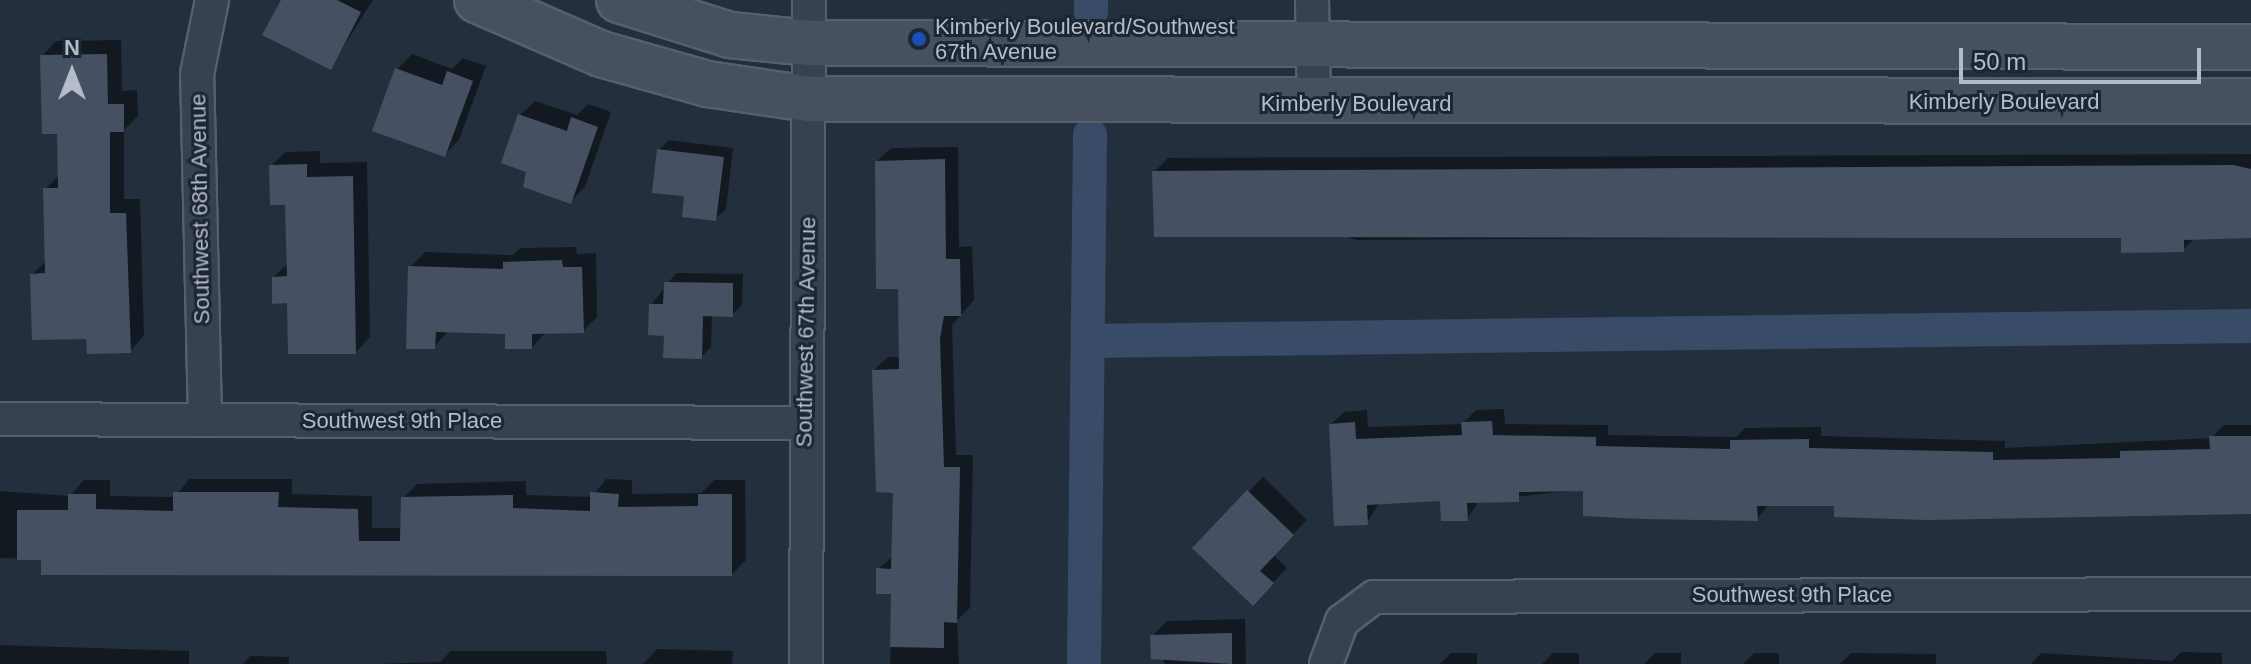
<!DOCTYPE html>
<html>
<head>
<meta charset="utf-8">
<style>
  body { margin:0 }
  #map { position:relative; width:2251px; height:664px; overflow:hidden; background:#242f3e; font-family:Arial,sans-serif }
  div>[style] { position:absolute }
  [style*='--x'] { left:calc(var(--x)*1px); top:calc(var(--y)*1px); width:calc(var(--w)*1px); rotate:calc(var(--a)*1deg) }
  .shadow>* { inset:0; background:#0007 }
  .canal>* { height:34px; margin:-17px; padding:0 17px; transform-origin:17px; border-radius:17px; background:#394c67 }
  .building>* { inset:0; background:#455162 }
  .roads { filter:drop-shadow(2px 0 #565f6c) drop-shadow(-2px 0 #565f6c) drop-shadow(0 2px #565f6c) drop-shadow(0 -2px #565f6c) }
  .street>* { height:32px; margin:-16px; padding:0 16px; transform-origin:16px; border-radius:16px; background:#38414e }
  .secondary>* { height:44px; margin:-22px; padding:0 22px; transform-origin:22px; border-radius:22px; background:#465061 }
  .dots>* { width:22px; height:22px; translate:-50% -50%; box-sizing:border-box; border:4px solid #1d2633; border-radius:50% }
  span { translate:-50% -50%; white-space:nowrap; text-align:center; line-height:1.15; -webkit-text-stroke:6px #1d2633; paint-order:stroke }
  .poi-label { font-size:22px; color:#b4bcc9 }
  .left { translate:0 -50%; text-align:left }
  .street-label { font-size:22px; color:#b4bcc9 }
  .north { position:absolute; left:32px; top:32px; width:80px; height:80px; -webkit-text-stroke:6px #1d2633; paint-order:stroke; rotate:0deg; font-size:22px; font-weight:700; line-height:32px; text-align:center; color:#b4bcc9 }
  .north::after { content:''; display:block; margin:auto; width:28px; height:36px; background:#b4bcc9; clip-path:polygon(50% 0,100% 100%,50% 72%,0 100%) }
  .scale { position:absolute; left:1959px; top:48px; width:242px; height:36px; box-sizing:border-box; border:4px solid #b4bcc9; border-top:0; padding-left:10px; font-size:24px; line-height:28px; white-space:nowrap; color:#b4bcc9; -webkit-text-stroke:6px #1d2633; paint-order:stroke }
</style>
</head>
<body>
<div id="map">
  <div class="shadow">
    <div style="clip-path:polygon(283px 0,373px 0,330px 68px)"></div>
    <div style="clip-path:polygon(121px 40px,122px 91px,137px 90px,138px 116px,124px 130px,124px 199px,140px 199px,144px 336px,130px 351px,88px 336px,32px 275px,47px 260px,45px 189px,60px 174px,59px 131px,42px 56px,56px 41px)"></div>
    <div style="clip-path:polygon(412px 54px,452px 69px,463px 58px,486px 66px,459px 140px,444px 155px,374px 129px,397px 69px)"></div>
    <div style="clip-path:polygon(535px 101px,577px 115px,588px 104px,611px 112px,585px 187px,570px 202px,528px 170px,520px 115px)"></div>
    <div style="clip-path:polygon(669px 140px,733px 148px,726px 209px,715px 219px,686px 195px,659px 150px)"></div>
    <div style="clip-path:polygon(958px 147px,959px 247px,972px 246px,974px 300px,952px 325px,956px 455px,973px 455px,970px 608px,957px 620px,959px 664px,890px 664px,893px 592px,878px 569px,893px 556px,895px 491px,874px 370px,888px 357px,901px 357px,900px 287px,877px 161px,891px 148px)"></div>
    <div style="clip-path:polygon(320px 151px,320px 163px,367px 162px,370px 337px,356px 352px,289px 301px,274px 277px,289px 262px,287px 203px,271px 166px,285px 152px)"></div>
    <div style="clip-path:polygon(2251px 154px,2251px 236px,2196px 237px,2183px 250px,2123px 236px,1356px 240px,1154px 172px,1168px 158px)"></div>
    <div style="clip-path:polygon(576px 247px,577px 254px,596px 253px,597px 317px,583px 331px,546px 332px,532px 347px,507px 332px,449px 330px,434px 347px,410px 267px,425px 252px,513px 255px,520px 248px)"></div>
    <div style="clip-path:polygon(676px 273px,743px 274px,742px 305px,732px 315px,712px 314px,711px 347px,701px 357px,666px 334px,651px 305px)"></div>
    <div style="clip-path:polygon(1504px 409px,1505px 424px,1608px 425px,1608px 435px,1736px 437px,1745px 428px,1821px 427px,1821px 436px,2005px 441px,2005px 448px,2211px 438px,2224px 425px,2251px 425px,2251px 511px,1769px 504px,1757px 519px,1585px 489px,1479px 501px,1467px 519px,1442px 499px,1379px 503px,1367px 523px,1331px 424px,1344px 412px,1367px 410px,1368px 427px,1462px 424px,1476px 410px)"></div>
    <div style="clip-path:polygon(1263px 477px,1307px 520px,1273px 555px,1287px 568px,1253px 603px,1195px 548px)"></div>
    <div style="clip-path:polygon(189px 479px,292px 479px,292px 494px,372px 496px,372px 528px,402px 528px,403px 498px,417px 484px,526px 481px,526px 495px,592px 497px,606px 479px,632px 480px,632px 494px,701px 493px,714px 480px,745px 480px,746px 560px,732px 574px,0 558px,0 491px,70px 496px,84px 480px,110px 480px,110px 496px,175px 497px)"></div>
    <div style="clip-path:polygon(1245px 619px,1246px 664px,1165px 664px,1152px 636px,1167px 621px)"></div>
    <div style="clip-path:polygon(0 645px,189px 651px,189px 664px,0 664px)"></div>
    <div style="clip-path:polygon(657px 649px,733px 651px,732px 664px,643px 664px)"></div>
    <div style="clip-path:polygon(451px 651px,606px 651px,607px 664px,373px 664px,440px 662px)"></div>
    <div style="clip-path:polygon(2181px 652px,2222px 653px,2222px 664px,2031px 664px,2041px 653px,2172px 661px)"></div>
    <div style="clip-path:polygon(1451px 653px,1477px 653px,1477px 664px,1440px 664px)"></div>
    <div style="clip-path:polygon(1553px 653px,1579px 653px,1579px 664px,1542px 664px)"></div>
    <div style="clip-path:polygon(1655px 653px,1681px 653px,1681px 664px,1644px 664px)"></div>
    <div style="clip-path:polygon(1754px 653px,1779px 653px,1779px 664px,1743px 664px)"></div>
    <div style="clip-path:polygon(1851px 653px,1936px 654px,1936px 664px,1840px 664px)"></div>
    <div style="clip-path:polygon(250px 656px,289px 657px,289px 664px,243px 664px)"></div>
  </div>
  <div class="canal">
    <div style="--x:1091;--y:12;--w:12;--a:-90"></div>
    <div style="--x:1088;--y:341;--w:1163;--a:-0.74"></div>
    <div style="--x:1084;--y:664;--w:529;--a:-89.35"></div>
  </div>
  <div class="building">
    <div style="clip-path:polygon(281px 0,337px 0,361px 12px,331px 70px,262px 35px)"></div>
    <div style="clip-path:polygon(107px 54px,108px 104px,124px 104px,124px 132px,110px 132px,110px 213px,126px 213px,131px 353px,87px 354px,86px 339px,32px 340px,30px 274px,45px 273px,43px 188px,58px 188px,57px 134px,42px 134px,40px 55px)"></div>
    <div style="clip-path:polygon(395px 68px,442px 85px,447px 71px,473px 81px,445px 157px,372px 131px)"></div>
    <div style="clip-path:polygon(518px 114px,567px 131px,571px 117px,598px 127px,571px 204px,523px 187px,526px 172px,501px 163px)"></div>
    <div style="clip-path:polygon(657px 149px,724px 157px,716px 221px,682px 217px,684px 196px,652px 193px)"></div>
    <div style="clip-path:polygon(945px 159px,946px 259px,960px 259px,961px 316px,944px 316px,940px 339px,944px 467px,960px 467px,957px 623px,944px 622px,944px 648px,890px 647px,891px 594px,876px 594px,876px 568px,891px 569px,893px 493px,876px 492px,872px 370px,899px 369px,898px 289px,876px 289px,875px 161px)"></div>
    <div style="clip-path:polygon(307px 164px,307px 177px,353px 176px,356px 354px,288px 354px,287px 303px,272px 304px,272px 277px,287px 276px,285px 205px,270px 205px,269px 165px)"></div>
    <div style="clip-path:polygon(2233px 165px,2251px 169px,2251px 238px,2184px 240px,2184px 252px,2121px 253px,2121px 238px,1154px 237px,1152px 171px)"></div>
    <div style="clip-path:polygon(562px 260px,563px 267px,582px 267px,584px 333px,532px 334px,532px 349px,505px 349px,505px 334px,436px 332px,435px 349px,406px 349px,408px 266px,503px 269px,503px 262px)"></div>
    <div style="clip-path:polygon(664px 282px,733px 283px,733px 317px,703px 316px,702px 359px,663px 358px,664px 336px,648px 335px,649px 304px,663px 304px)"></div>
    <div style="clip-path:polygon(1492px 421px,1493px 435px,1596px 437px,1596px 446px,1730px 449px,1730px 440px,1809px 439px,1809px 448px,1993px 452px,1993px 460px,2120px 458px,2120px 451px,2210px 449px,2209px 436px,2251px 436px,2251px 514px,1928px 520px,1834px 517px,1834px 506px,1757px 506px,1758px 521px,1642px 519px,1583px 516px,1583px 491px,1519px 492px,1519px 502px,1467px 503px,1468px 521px,1441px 521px,1440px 501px,1367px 505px,1368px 525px,1334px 526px,1329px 424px,1355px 422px,1356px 439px,1462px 435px,1461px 422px)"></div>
    <div style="clip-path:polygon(1247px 490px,1294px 535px,1260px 571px,1274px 583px,1253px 606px,1192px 548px)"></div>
    <div style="clip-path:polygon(173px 492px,279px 492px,278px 507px,358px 509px,359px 541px,400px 541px,401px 497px,513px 495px,513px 508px,590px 511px,590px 492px,619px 494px,618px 507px,698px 506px,698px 494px,732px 494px,732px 576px,41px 575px,41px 560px,17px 560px,17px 510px,68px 510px,68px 494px,96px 494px,96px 509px,173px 511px)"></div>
    <div style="clip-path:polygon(1232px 633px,1232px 664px,1151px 659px,1150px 635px)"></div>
  </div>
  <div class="roads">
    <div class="street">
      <div style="--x:1312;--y:0;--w:104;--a:88.9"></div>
      <div style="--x:0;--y:419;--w:804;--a:0.29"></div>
      <div style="--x:205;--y:420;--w:346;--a:-91.3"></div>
      <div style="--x:197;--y:74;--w:76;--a:-78.5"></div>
      <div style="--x:806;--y:664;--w:664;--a:-89.74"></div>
      <div style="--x:1326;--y:664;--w:46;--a:-69.6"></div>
      <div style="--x:1342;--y:621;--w:40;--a:-37"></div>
      <div style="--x:1374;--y:597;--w:877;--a:-0.2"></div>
    </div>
    <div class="secondary">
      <div style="--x:477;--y:0;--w:135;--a:23.5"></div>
      <div style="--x:601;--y:54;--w:110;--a:15.8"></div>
      <div style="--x:707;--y:84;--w:103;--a:8.4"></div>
      <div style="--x:809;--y:99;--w:1442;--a:0.08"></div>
      <div style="--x:619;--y:0;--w:116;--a:17.5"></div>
      <div style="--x:730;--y:35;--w:79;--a:5.8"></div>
      <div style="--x:809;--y:43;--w:1442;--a:0.16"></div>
    </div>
  </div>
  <div class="dots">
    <div style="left:919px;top:39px;background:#1a4fb4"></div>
  </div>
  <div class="poi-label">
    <span class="left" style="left:935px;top:39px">Kimberly Boulevard/Southwest<br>67th Avenue</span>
  </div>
  <div class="street-label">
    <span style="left:2004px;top:102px">Kimberly Boulevard</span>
    <span style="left:1356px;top:104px">Kimberly Boulevard</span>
    <span style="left:200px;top:209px;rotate:-91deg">Southwest 68th Avenue</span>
    <span style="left:806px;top:332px;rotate:-89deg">Southwest 67th Avenue</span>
    <span style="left:402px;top:421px">Southwest 9th Place</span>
    <span style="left:1792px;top:595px">Southwest 9th Place</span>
  </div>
  <div class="north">N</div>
  <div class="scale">50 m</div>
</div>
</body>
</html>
